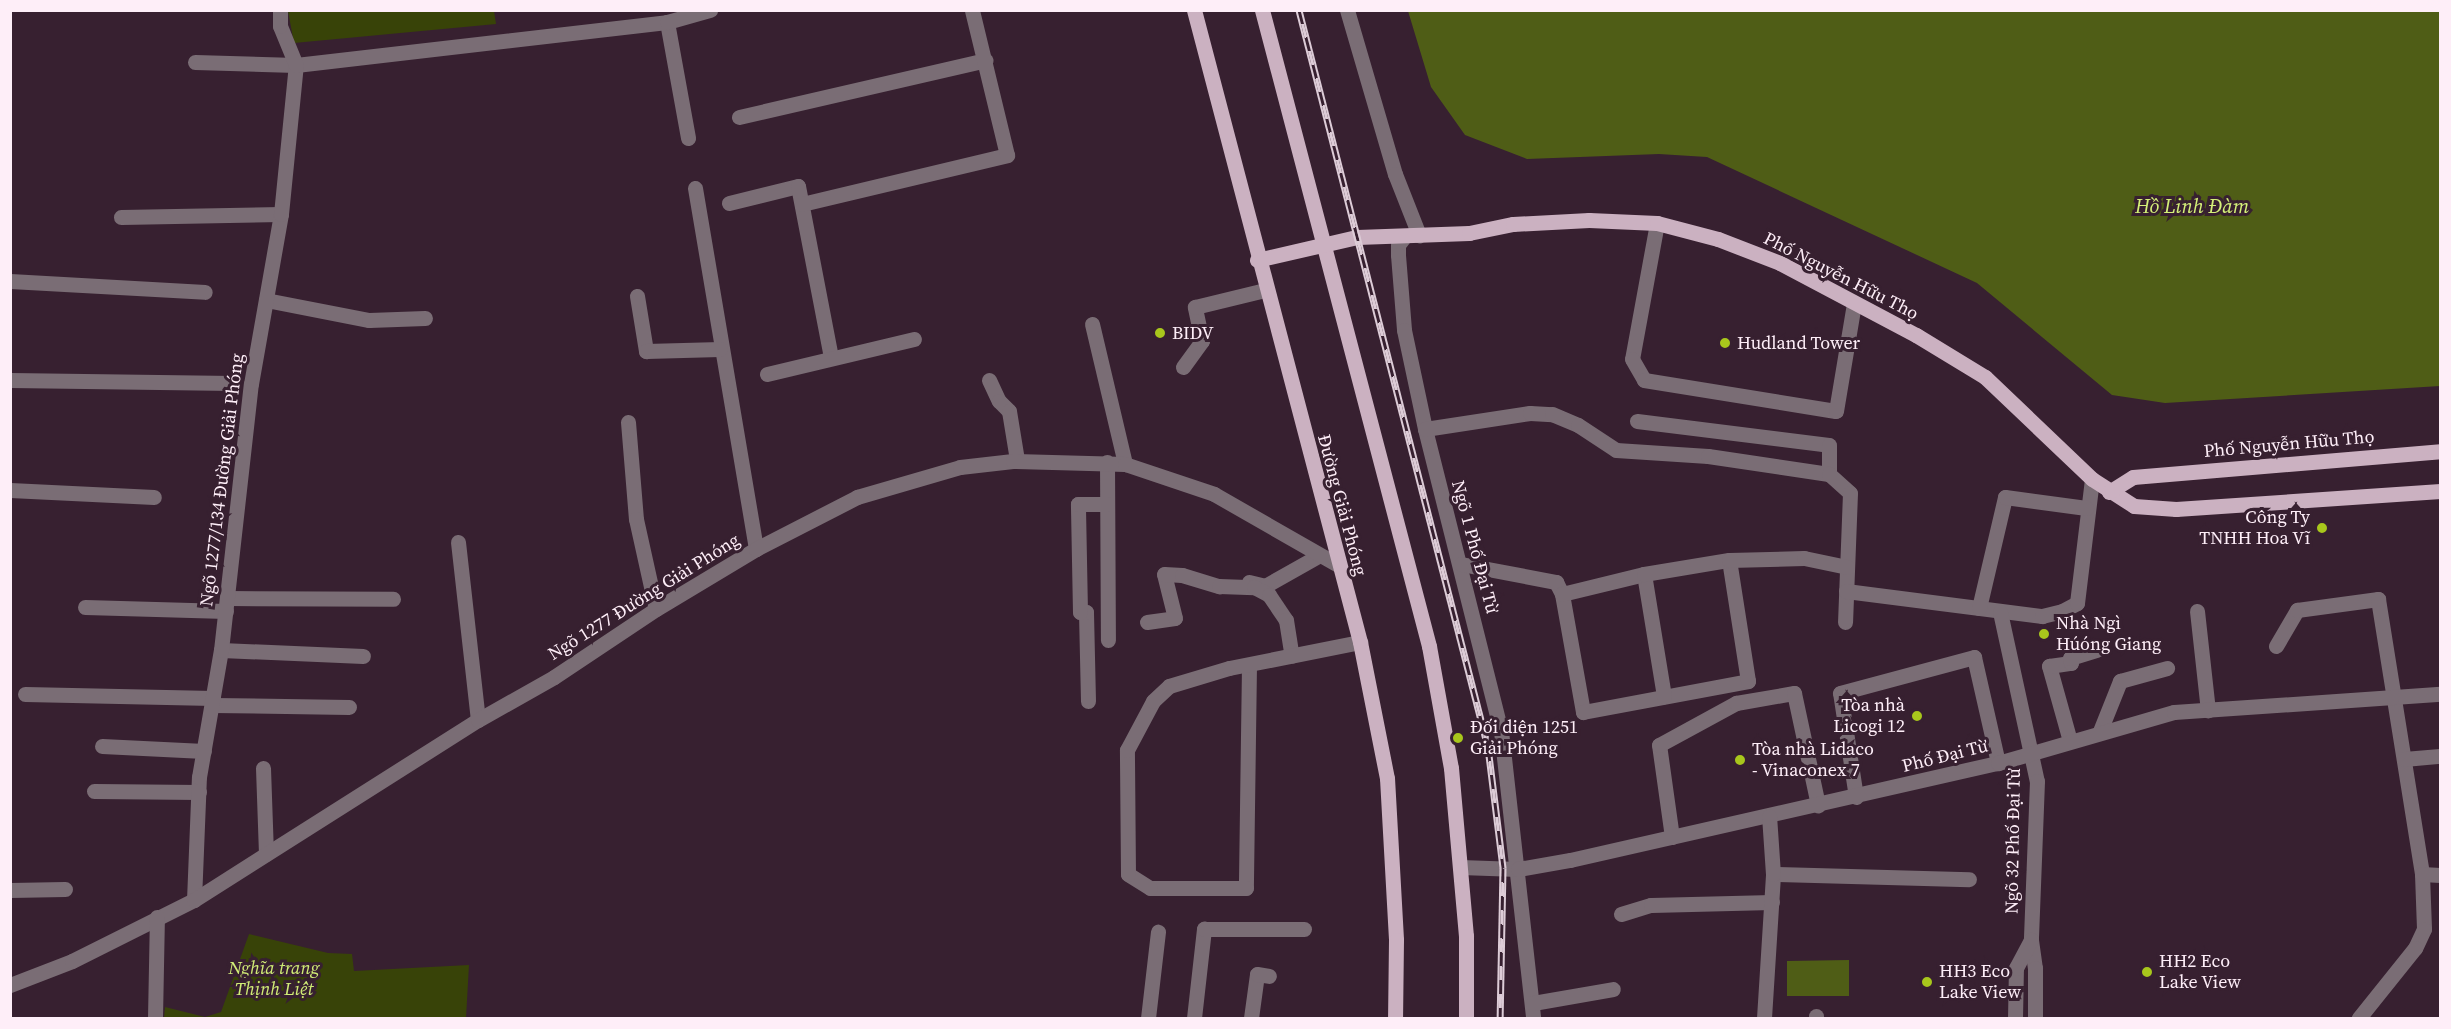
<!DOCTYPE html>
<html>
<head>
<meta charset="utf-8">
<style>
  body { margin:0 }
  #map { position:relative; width:2451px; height:1029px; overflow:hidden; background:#372030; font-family:"Source Serif 4",serif }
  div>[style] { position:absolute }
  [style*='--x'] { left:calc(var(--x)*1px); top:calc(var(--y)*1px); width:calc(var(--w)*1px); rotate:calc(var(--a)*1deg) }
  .green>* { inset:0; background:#384308 }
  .water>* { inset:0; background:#4f5d16 }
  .minor>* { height:15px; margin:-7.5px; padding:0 7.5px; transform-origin:7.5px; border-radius:7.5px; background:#7a6d75 }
  .major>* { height:15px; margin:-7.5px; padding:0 7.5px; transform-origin:7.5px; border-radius:7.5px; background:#cbb1c1 }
  .rail>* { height:7px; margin-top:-3.5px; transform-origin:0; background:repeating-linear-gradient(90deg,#372030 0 14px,#ddccd7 0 28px); box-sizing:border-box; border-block:2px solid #ddccd7 }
  .dots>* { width:16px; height:16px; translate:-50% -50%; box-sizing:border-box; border:3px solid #372030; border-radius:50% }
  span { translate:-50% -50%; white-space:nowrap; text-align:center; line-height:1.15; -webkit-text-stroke:6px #372030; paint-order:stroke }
  .street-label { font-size:18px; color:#feeef8 }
  .poi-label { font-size:18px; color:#feeef8 }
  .left { translate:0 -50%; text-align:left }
  .right { translate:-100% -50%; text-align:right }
  .park-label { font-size:18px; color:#d1ed76; font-style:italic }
  .water-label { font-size:20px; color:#d5f179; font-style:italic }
  .frame { position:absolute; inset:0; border:12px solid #feeef8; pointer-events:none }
</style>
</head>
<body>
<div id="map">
  <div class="green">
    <div style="clip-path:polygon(288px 11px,494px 11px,496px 24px,294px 43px)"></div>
    <div style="clip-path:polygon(249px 934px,328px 953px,352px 954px,354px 971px,469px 965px,466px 1018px,164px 1018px,165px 1007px,205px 1017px,221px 1012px)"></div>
  </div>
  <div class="water">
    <div style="clip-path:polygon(1408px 11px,2440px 11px,2440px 386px,2165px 403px,2112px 395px,1977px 283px,1707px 157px,1659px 154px,1527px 159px,1465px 135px,1431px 87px)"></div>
    <div style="clip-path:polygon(1849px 960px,1849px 996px,1787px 996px,1787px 961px)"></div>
  </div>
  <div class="minor">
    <div style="--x:1347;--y:10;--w:171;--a:73.7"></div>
    <div style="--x:1395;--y:174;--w:66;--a:68.5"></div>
    <div style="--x:667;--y:22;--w:118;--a:79.7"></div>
    <div style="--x:195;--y:62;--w:101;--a:1.7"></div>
    <div style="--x:296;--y:65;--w:373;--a:-6.6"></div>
    <div style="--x:667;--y:22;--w:45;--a:-15.6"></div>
    <div style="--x:739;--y:117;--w:253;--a:-13"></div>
    <div style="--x:695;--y:188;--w:366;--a:80.4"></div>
    <div style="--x:729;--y:203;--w:71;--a:-13.8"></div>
    <div style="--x:798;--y:186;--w:175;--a:79.1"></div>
    <div style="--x:802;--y:204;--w:211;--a:-13.4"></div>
    <div style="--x:1007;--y:155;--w:149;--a:-103.6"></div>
    <div style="--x:121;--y:217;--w:160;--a:-1.1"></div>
    <div style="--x:1657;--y:223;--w:138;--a:100.4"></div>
    <div style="--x:1632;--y:359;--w:24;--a:60"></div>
    <div style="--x:1644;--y:380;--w:194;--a:9.2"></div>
    <div style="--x:1836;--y:411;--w:109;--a:-80.5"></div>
    <div style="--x:1405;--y:236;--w:11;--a:128"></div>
    <div style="--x:1398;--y:245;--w:10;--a:90"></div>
    <div style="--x:1398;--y:255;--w:75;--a:85.4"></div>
    <div style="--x:1404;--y:330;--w:101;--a:78"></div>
    <div style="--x:1425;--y:429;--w:311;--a:75.9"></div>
    <div style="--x:1501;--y:731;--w:289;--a:83.6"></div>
    <div style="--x:10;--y:281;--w:195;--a:3.2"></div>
    <div style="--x:637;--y:296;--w:56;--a:80.7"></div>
    <div style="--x:646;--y:351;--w:74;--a:-1.5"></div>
    <div style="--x:266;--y:300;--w:105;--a:11"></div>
    <div style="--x:369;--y:320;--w:56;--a:-2"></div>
    <div style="--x:1092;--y:324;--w:144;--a:76.7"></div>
    <div style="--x:1183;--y:367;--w:32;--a:-54"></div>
    <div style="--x:1202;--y:341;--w:35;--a:-102"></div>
    <div style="--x:1195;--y:307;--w:72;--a:-13.7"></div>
    <div style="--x:767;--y:374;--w:151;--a:-13.4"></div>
    <div style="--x:10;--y:380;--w:223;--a:0.8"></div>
    <div style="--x:989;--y:380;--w:23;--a:65"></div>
    <div style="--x:999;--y:401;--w:14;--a:45"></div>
    <div style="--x:1009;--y:411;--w:50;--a:80.7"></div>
    <div style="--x:1637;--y:421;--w:193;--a:7.1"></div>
    <div style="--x:1829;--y:445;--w:29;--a:90"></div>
    <div style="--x:628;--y:422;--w:97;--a:85.3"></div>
    <div style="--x:636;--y:519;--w:92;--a:77.5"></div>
    <div style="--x:1425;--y:429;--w:106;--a:-8.7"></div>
    <div style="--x:1530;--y:413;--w:22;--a:3"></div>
    <div style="--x:1552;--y:414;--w:28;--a:23"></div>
    <div style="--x:1578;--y:425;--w:45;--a:33.3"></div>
    <div style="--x:1616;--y:450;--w:92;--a:3.7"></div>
    <div style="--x:1708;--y:456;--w:122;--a:8.5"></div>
    <div style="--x:1829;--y:474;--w:28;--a:42"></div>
    <div style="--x:1850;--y:493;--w:129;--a:92.2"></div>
    <div style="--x:1107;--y:462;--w:178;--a:89.7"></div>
    <div style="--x:10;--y:490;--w:144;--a:2.8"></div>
    <div style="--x:458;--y:542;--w:179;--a:83.6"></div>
    <div style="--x:1461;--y:564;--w:97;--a:10.7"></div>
    <div style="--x:1556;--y:582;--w:13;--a:63"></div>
    <div style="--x:1562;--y:594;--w:120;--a:79.9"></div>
    <div style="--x:1583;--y:712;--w:168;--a:-10.6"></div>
    <div style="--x:1748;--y:681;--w:122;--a:-98.9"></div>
    <div style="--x:1644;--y:574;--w:124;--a:80.7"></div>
    <div style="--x:1249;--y:582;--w:16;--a:14"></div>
    <div style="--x:1265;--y:586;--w:61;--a:-29.5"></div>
    <div style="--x:1846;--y:591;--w:198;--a:7.3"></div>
    <div style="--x:2042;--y:616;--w:21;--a:-14"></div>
    <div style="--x:2062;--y:611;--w:17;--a:-28"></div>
    <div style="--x:2077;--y:603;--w:125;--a:-83.1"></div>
    <div style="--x:1562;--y:594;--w:84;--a:-13.7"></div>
    <div style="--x:1644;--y:574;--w:86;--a:-9.4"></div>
    <div style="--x:1729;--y:560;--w:75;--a:-1.5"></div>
    <div style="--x:1804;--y:558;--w:44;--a:11.8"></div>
    <div style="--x:228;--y:598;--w:165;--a:0.3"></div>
    <div style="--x:85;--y:607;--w:141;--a:1.6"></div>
    <div style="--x:1979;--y:608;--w:114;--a:-76.8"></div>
    <div style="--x:2005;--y:497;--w:82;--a:7.7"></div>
    <div style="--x:2197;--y:611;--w:100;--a:83.7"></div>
    <div style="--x:2000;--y:612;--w:173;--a:77.7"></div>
    <div style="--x:2037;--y:781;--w:159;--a:92.2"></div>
    <div style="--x:2031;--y:940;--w:28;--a:82"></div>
    <div style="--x:2035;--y:968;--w:50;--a:90"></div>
    <div style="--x:1147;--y:622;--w:28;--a:-8"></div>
    <div style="--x:1175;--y:618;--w:45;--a:-104"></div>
    <div style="--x:1164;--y:574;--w:18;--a:3"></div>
    <div style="--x:1182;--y:575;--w:39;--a:17"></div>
    <div style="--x:1219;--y:586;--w:35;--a:2"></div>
    <div style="--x:1254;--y:587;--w:17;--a:28"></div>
    <div style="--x:1269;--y:595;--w:30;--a:56"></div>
    <div style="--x:1286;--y:620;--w:36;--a:81"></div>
    <div style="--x:2276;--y:646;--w:42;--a:-59.7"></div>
    <div style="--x:2297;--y:610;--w:82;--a:-7.7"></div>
    <div style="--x:2378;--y:599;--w:278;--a:80.9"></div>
    <div style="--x:2422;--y:874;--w:55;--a:87.9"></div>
    <div style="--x:2424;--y:929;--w:21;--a:115"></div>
    <div style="--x:2415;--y:948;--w:90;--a:128.7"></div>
    <div style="--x:221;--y:650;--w:142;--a:2.4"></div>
    <div style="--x:1249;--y:665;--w:223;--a:90.8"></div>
    <div style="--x:1246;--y:888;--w:96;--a:180"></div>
    <div style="--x:1150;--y:888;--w:26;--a:-148"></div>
    <div style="--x:1128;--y:874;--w:124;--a:-90.5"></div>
    <div style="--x:1127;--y:750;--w:55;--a:-62"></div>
    <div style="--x:1153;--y:701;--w:22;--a:-43"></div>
    <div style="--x:1169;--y:686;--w:63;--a:-16.7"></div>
    <div style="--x:1229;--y:668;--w:134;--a:-11.2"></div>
    <div style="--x:25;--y:694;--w:188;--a:1.2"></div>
    <div style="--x:1088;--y:701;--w:89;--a:-91.3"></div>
    <div style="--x:1086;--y:612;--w:6;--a:180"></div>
    <div style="--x:1080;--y:612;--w:108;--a:-91.1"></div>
    <div style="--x:1078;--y:504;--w:29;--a:0"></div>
    <div style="--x:212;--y:705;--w:137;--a:0.8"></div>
    <div style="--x:2100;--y:731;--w:54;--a:-68.2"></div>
    <div style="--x:2120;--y:681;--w:49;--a:-15.5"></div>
    <div style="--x:2070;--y:741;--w:78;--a:-105.6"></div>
    <div style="--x:2049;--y:666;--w:22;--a:-8"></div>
    <div style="--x:2071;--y:663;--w:5;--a:-101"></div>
    <div style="--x:2070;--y:658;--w:28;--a:-17"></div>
    <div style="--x:102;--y:746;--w:102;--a:2.8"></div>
    <div style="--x:2404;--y:759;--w:36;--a:-5"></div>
    <div style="--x:263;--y:768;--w:86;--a:88"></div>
    <div style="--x:94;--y:791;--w:105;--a:0.5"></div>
    <div style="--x:1856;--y:797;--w:105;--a:-98.7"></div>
    <div style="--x:1840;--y:693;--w:139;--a:-15"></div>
    <div style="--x:1974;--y:657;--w:109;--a:77.2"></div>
    <div style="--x:1672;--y:837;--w:93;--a:-98"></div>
    <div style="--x:1659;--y:745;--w:88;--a:-28.6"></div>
    <div style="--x:1736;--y:703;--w:59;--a:-9.8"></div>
    <div style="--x:1794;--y:693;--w:115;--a:77.9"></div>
    <div style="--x:1460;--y:867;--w:58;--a:2"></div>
    <div style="--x:1518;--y:869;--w:53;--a:-9.8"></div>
    <div style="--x:1570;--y:860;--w:439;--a:-12.8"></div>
    <div style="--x:1998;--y:763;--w:183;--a:-16.2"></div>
    <div style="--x:2174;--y:712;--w:267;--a:-3.9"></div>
    <div style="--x:1773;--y:874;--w:196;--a:1.5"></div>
    <div style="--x:2422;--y:874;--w:18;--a:3"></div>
    <div style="--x:10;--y:890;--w:55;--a:-1"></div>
    <div style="--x:194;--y:900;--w:123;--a:-87.7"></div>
    <div style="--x:199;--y:777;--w:129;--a:-80.2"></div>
    <div style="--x:221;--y:650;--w:268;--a:-83.6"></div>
    <div style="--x:251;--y:384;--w:173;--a:-80"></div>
    <div style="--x:281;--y:214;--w:150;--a:-84.3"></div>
    <div style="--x:296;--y:65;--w:42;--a:-112.3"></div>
    <div style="--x:280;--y:26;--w:16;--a:-90"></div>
    <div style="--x:1621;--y:914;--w:31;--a:-17"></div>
    <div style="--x:1651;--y:905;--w:121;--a:-1.4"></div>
    <div style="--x:10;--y:985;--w:66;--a:-21.2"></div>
    <div style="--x:72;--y:961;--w:136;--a:-26.6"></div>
    <div style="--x:194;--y:900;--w:336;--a:-32.4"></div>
    <div style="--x:478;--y:720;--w:87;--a:-29.5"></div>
    <div style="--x:554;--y:677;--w:123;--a:-33.7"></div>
    <div style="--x:656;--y:609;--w:117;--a:-31"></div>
    <div style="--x:756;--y:549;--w:114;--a:-27.2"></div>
    <div style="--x:857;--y:497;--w:107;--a:-16.2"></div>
    <div style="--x:960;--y:467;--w:53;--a:-6.5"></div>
    <div style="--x:1013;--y:461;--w:112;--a:1.5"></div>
    <div style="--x:1125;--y:464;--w:94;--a:18.6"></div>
    <div style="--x:1214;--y:494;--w:143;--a:29.8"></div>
    <div style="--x:1533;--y:1003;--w:81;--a:-9.9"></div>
    <div style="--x:1816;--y:1016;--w:2;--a:90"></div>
    <div style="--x:155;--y:1018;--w:101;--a:-88.9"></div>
    <div style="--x:1148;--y:1018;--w:87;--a:-83.4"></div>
    <div style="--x:1194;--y:1018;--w:90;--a:-83.6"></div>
    <div style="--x:1204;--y:929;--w:100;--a:0"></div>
    <div style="--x:1251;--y:1018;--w:44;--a:-82.2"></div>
    <div style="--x:1257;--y:974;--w:12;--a:9"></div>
    <div style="--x:1764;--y:1018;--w:144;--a:-86.4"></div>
    <div style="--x:1773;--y:874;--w:58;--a:-93.9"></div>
    <div style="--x:2015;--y:1018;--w:50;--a:-88.9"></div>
    <div style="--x:2016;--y:968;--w:32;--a:-62"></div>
  </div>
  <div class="major">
    <div style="--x:1194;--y:10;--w:653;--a:75.28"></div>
    <div style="--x:1360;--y:642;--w:139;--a:78.8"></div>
    <div style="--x:1387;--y:778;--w:162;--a:86.8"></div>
    <div style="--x:1396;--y:940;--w:78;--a:90.7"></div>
    <div style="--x:1262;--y:10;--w:658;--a:75.29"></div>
    <div style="--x:1429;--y:646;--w:124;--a:79.8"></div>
    <div style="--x:1451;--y:768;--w:169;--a:84.9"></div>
    <div style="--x:1466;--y:936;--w:82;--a:90"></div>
    <div style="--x:1257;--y:260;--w:103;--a:-13"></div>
    <div style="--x:1357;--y:237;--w:112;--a:-2"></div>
    <div style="--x:1469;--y:233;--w:45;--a:-11.6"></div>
    <div style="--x:1513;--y:224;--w:76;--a:-3"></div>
    <div style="--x:1589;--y:220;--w:68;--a:2.5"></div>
    <div style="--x:1657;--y:223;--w:63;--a:14.7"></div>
    <div style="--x:1718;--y:239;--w:66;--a:21.2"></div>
    <div style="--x:1780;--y:263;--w:154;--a:27.9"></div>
    <div style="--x:1916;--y:335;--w:81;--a:31.3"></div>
    <div style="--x:1985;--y:377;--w:148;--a:43.6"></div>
    <div style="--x:2092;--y:479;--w:50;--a:32.7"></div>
    <div style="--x:2134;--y:506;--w:42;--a:4.1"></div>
    <div style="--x:2176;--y:509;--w:265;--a:-3.9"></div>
    <div style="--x:2109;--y:492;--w:28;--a:-32"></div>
    <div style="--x:2133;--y:477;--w:308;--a:-4.8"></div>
  </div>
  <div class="rail">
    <div style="--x:1299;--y:10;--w:761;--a:75.62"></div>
    <div style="--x:1488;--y:747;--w:122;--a:82.9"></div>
    <div style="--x:1503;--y:868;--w:150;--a:91.1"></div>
  </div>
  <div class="dots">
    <div style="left:1160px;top:333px;background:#a8c71c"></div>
    <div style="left:1725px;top:343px;background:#a8c71c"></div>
    <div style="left:2322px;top:528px;background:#a8c71c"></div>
    <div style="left:2044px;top:634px;background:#a8c71c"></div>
    <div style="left:1917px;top:716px;background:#a8c71c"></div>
    <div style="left:1458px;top:738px;background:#a8c71c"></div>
    <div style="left:1740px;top:760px;background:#a8c71c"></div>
    <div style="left:2147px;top:972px;background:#a8c71c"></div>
    <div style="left:1927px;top:982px;background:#a8c71c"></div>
  </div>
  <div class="street-label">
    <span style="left:1841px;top:276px;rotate:27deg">Phố Nguyễn Hữu Thọ</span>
    <span style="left:2289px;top:444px;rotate:-5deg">Phố Nguyễn Hữu Thọ</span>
    <span style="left:222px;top:480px;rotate:-83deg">Ngõ 1277/134 Đường Giải Phóng</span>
    <span style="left:1342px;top:505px;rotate:75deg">Đường Giải Phóng</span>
    <span style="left:1475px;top:547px;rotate:75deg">Ngõ 1 Phố Đại Từ</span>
    <span style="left:644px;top:597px;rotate:-32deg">Ngõ 1277 Đường Giải Phóng</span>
    <span style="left:1945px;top:756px;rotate:-14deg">Phố Đại Từ</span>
    <span style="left:2013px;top:841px;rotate:-89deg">Ngõ 32 Phố Đại Từ</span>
  </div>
  <div class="poi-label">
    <span class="left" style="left:1172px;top:333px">BIDV</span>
    <span class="left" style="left:1737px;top:343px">Hudland Tower</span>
    <span class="right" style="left:2310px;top:528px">Công Ty<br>TNHH Hoa Vĩ</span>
    <span class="left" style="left:2056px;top:634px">Nhà Ngì<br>Húóng Giang</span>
    <span class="right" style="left:1905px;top:716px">Tòa nhà<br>Licogi 12</span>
    <span class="left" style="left:1470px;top:738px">Đối diện 1251<br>Giải Phóng</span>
    <span class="left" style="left:1752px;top:760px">Tòa nhà Lidaco<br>- Vinaconex 7</span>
    <span class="left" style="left:2159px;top:972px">HH2 Eco<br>Lake View</span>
    <span class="left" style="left:1939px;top:982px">HH3 Eco<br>Lake View</span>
  </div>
  <div class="park-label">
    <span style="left:274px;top:979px">Nghĩa trang<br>Thịnh Liệt</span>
  </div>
  <div class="water-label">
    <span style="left:2192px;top:206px">Hồ Linh Đàm</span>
  </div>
  <div class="frame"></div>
</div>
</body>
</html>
